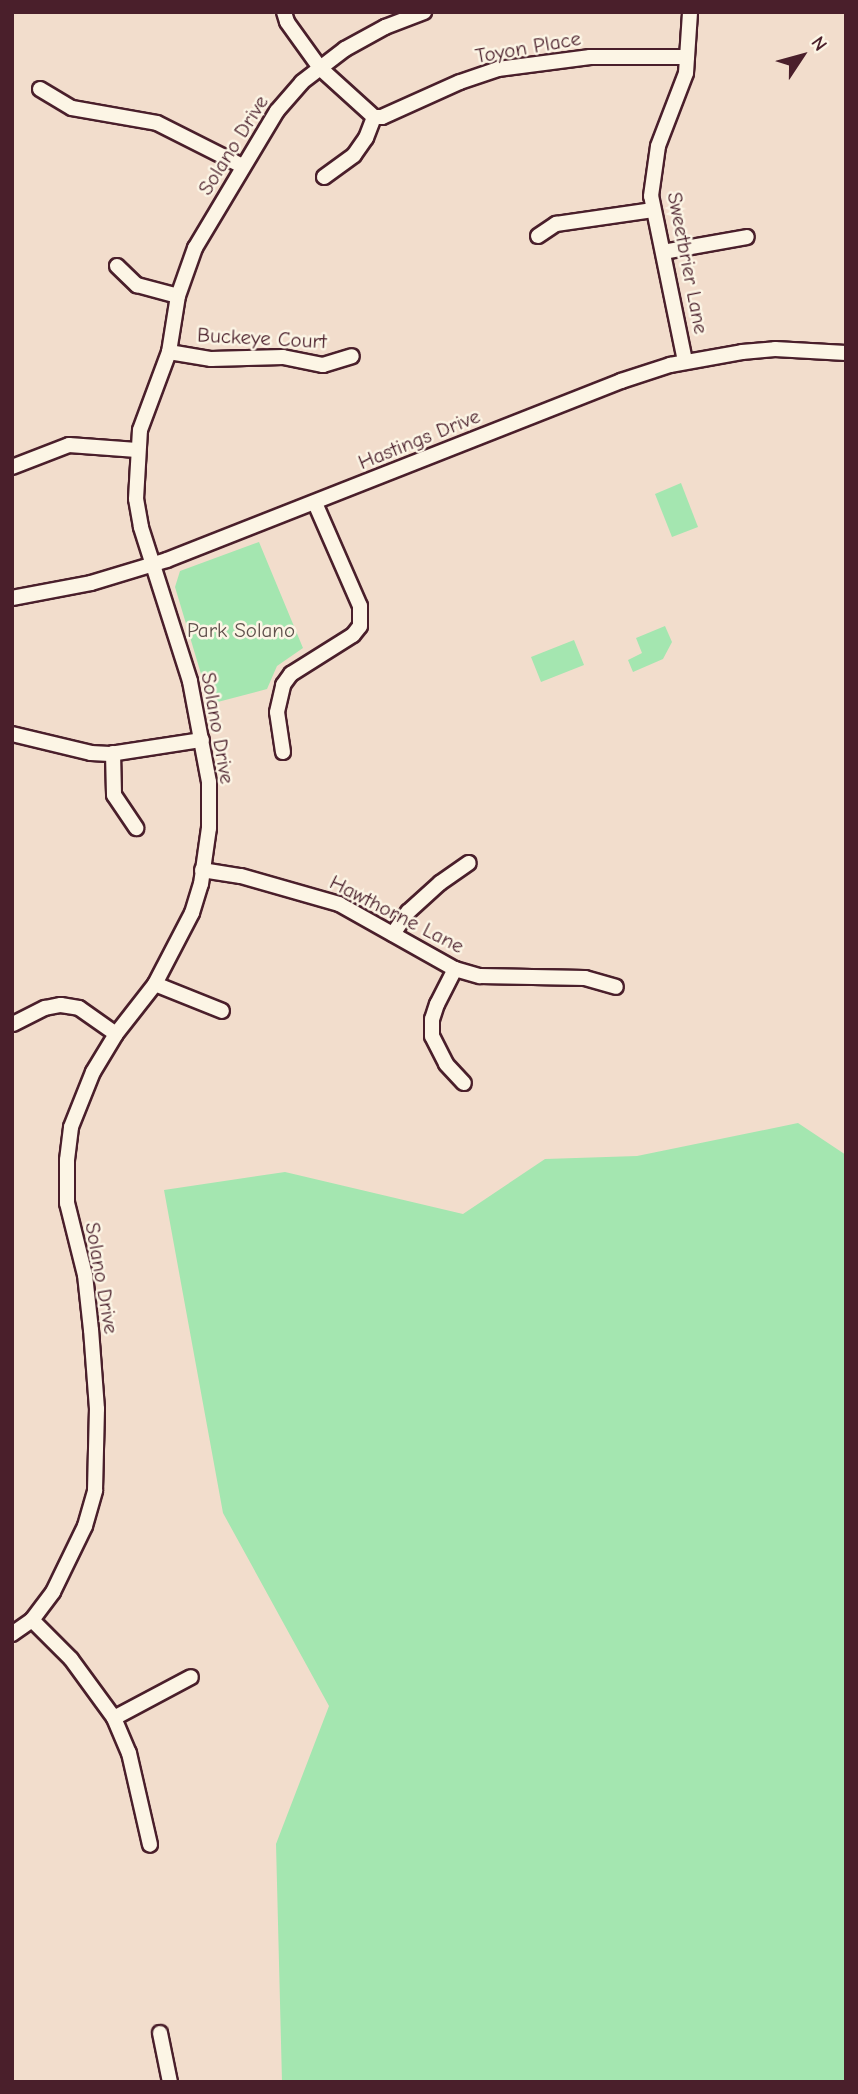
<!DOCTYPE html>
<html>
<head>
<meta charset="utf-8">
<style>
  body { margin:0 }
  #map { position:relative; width:858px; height:2094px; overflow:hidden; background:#f2ddcc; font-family:"Comic Neue",sans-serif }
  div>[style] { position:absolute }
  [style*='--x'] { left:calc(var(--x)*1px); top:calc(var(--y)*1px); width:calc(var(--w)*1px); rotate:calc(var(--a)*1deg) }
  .green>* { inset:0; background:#a4e6b0 }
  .roads { filter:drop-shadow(2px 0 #4a1f2b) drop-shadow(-2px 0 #4a1f2b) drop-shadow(0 2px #4a1f2b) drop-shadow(0 -2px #4a1f2b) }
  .minor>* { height:14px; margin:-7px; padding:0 7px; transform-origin:7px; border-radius:7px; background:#fcf5e5 }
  span { translate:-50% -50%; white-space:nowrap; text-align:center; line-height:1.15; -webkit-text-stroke:5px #fcf5e5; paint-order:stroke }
  .street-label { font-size:21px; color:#4a1f2b }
  .park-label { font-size:21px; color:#60514c }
  .frame { position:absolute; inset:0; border:14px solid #4a1f2b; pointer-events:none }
  .north { position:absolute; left:767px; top:21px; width:70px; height:70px; -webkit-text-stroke:5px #fcf5e5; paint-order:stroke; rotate:54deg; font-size:19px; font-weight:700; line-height:28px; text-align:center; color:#4a1f2b }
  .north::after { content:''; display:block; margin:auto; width:24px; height:32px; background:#4a1f2b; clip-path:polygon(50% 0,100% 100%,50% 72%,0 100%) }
</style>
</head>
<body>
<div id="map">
  <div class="green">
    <div style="clip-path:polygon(681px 483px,698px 527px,672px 537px,655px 494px)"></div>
    <div style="clip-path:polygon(259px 542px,303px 648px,277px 666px,267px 689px,210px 704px,175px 587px,180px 571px)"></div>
    <div style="clip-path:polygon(665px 626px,672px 642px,663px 659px,633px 672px,628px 660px,642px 653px,636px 638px)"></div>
    <div style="clip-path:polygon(574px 640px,584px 665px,541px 682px,531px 657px)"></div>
    <div style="clip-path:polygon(798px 1123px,846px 1155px,846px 2082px,282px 2082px,276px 1844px,329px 1706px,223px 1513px,164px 1190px,285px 1172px,463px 1214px,545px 1159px,637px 1156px)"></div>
  </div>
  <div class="roads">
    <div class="minor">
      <div style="--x:284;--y:12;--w:10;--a:73"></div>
      <div style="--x:287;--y:22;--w:57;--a:54.3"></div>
      <div style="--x:320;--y:68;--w:73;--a:42.2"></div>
      <div style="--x:374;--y:117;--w:8;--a:0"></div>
      <div style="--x:382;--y:117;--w:85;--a:-24.2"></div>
      <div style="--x:460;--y:82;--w:40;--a:-18.9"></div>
      <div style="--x:498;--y:69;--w:93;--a:-7.4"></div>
      <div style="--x:590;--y:57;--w:97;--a:0"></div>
      <div style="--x:40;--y:89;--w:37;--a:31"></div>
      <div style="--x:72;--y:108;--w:86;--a:10"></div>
      <div style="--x:157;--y:123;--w:95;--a:26.8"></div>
      <div style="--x:324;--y:177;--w:37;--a:-36"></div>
      <div style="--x:354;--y:155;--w:21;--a:-55"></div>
      <div style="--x:366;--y:138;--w:22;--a:-69"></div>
      <div style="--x:538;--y:236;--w:22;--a:-34"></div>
      <div style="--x:556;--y:224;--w:98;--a:-8.2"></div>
      <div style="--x:663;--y:252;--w:85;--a:-10.1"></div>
      <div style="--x:117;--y:266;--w:28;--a:44"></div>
      <div style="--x:137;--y:285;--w:42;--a:15"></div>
      <div style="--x:169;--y:352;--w:43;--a:9.5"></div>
      <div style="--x:211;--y:359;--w:72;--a:-1.6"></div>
      <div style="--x:283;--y:357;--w:41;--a:11.3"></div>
      <div style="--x:323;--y:365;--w:30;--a:-17"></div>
      <div style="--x:685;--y:361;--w:168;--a:-101.6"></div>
      <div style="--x:651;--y:196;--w:50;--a:-82"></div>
      <div style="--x:658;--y:146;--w:78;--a:-69"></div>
      <div style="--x:686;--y:73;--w:61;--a:-86.2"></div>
      <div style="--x:12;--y:467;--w:61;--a:-21.1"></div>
      <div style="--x:69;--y:445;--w:68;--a:4.2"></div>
      <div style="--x:12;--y:598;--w:80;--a:-10.8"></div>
      <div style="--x:91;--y:583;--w:79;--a:-16.8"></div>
      <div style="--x:167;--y:560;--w:488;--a:-21.5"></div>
      <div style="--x:621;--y:381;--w:52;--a:-18.1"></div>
      <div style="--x:670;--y:365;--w:73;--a:-10.2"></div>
      <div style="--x:742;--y:352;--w:33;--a:-5"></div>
      <div style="--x:775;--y:349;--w:71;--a:3.2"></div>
      <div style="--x:12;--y:734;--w:81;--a:13.5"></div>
      <div style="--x:91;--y:753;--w:19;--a:3"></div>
      <div style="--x:110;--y:754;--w:93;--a:-8.7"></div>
      <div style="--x:283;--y:752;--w:40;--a:-98.5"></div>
      <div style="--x:277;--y:712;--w:28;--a:-77"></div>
      <div style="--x:283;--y:685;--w:14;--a:-54"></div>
      <div style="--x:291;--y:674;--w:73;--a:-32.2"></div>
      <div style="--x:353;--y:635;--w:11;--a:-52"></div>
      <div style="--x:360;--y:626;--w:20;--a:-90"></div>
      <div style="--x:360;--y:606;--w:112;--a:-113.6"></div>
      <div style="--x:113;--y:753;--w:42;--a:88.6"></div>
      <div style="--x:114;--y:795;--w:40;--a:56"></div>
      <div style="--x:202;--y:870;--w:39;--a:9"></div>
      <div style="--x:241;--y:876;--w:102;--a:15.9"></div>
      <div style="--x:339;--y:904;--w:133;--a:29.3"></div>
      <div style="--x:455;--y:969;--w:26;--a:16"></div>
      <div style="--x:480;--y:976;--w:105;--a:1.1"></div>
      <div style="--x:585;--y:978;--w:32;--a:16"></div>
      <div style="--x:393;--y:934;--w:27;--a:-56"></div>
      <div style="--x:408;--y:912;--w:43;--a:-42.2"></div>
      <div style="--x:440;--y:883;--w:35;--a:-35"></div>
      <div style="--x:455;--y:969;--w:39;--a:117"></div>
      <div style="--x:437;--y:1004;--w:16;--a:108"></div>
      <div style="--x:432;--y:1019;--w:17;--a:90"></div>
      <div style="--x:432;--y:1036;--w:31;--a:63"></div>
      <div style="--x:446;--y:1064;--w:26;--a:47"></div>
      <div style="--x:155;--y:984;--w:72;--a:21.9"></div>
      <div style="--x:13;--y:1024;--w:36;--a:-27"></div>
      <div style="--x:45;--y:1008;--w:16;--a:-11"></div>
      <div style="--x:61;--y:1005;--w:18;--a:9"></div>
      <div style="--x:79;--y:1008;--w:45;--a:35.1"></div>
      <div style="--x:32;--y:1620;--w:55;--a:45"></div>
      <div style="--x:71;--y:1659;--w:73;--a:53.9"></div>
      <div style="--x:114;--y:1718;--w:38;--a:67"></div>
      <div style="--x:129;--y:1753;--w:94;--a:77.1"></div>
      <div style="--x:12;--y:1634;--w:24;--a:-35"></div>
      <div style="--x:32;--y:1620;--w:35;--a:-53"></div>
      <div style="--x:53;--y:1592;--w:73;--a:-64.1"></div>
      <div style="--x:85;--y:1526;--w:37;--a:-74"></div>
      <div style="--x:95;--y:1490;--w:81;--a:-88.6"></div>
      <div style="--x:97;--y:1409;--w:79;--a:-94.3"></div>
      <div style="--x:91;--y:1330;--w:55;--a:-96.2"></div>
      <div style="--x:85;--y:1275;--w:74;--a:-104"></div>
      <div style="--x:67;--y:1203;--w:43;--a:-90"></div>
      <div style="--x:67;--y:1160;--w:33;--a:-83"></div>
      <div style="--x:71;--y:1127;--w:59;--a:-68.2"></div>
      <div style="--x:93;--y:1072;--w:44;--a:-58.8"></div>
      <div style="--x:116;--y:1034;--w:63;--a:-52"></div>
      <div style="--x:155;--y:984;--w:80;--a:-62.5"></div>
      <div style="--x:192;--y:913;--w:30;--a:-73"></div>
      <div style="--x:201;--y:884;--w:57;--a:-81.9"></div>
      <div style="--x:209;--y:828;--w:46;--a:-90"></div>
      <div style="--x:209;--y:782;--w:103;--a:-100.7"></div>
      <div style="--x:190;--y:681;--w:162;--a:-107.7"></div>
      <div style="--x:141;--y:527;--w:28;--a:-100"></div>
      <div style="--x:136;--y:499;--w:69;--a:-86.7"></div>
      <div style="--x:140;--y:430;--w:83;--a:-69.6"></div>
      <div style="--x:169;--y:352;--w:57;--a:-80.9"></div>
      <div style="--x:178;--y:296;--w:51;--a:-70.5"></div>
      <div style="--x:195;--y:248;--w:160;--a:-59.1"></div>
      <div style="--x:277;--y:111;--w:38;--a:-49"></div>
      <div style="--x:302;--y:82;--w:54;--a:-37.5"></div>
      <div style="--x:345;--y:49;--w:46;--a:-28.8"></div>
      <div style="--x:385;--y:27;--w:42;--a:-21"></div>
      <div style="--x:114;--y:1718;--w:87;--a:-28"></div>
      <div style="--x:160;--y:2033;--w:50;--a:78.5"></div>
    </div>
  </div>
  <div class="street-label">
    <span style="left:528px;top:47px;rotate:-10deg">Toyon Place</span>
    <span style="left:233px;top:145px;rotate:-58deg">Solano Drive</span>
    <span style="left:688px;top:263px;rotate:79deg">Sweetbrier Lane</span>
    <span style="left:262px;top:338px;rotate:3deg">Buckeye Court</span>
    <span style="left:419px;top:439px;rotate:-22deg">Hastings Drive</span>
    <span style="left:218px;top:728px;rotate:80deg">Solano Drive</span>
    <span style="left:397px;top:914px;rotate:27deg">Hawthorne Lane</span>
    <span style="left:102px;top:1278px;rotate:80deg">Solano Drive</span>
  </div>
  <div class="park-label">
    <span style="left:241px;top:630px">Park Solano</span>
  </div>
  <div class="frame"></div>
  <div class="north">N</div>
</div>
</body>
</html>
